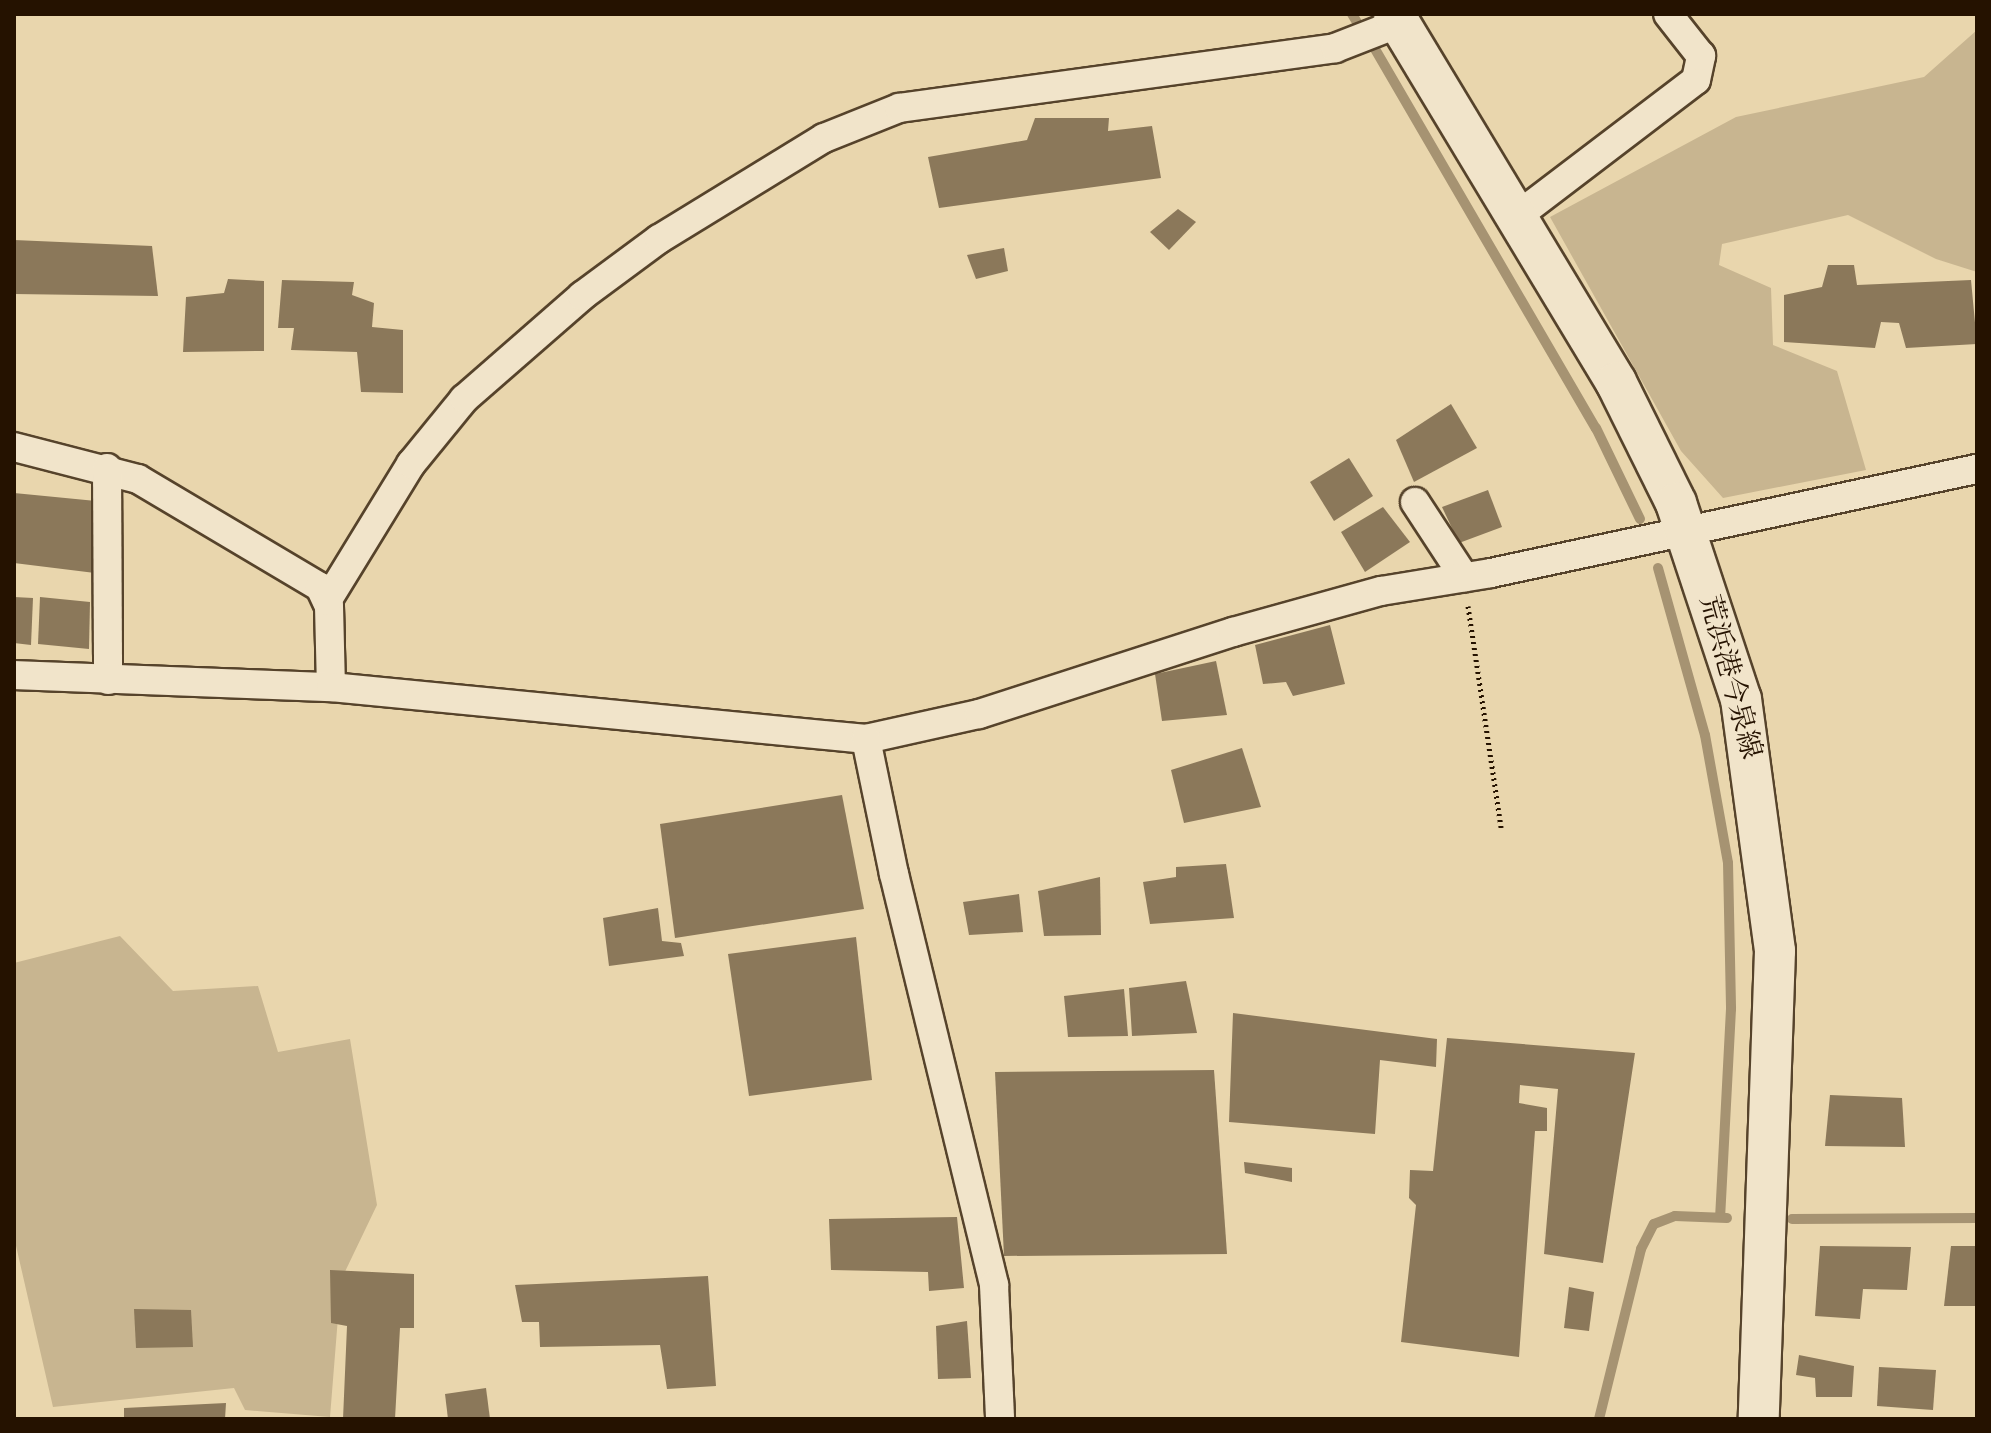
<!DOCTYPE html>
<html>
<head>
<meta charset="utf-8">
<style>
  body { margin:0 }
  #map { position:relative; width:1991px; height:1433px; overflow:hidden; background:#e9d6ad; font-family:"IM FELL Double Pica","Noto Serif JP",serif }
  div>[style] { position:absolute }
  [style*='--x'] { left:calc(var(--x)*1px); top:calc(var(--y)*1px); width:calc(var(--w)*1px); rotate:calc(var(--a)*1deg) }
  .green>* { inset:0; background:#c8b590 }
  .stream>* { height:10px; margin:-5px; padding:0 5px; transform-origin:5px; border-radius:5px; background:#a69372 }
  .building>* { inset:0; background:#8b785a }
  .path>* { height:5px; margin-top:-2.5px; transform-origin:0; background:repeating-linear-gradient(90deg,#251200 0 2px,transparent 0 6px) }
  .roads { filter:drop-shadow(2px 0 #56432b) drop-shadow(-2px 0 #56432b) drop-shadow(0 2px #56432b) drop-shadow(0 -2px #56432b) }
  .minor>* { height:28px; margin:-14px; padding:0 14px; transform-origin:14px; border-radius:14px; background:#f1e4ca }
  .secondary>* { height:40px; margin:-20px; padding:0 20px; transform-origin:20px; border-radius:20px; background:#f1e4ca }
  span { translate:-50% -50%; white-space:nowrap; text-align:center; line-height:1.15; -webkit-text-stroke:6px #f1e4ca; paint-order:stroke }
  .street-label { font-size:28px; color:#251200 }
  .frame { position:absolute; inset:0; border:16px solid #251200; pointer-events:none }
</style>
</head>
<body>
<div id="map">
  <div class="green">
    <div style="clip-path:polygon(1977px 30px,1977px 272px,1936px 259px,1848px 215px,1722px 244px,1719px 265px,1771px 288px,1773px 345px,1837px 371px,1866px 470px,1723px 498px,1681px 451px,1550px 217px,1736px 117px,1924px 77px)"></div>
    <div style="clip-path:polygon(120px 936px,173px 991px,258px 986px,278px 1052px,350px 1039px,377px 1205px,341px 1280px,330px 1417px,245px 1410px,234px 1388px,53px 1407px,14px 1237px,14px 963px)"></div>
  </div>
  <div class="stream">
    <div style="--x:1352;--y:14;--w:12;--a:59"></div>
    <div style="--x:1375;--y:49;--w:439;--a:59.8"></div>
    <div style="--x:1596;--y:428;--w:101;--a:64.2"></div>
    <div style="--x:1658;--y:568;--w:173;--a:74.3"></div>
    <div style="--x:1705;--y:735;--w:130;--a:79.8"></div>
    <div style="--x:1728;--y:863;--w:146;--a:88.8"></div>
    <div style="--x:1731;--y:1009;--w:208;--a:93"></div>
    <div style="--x:1792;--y:1219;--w:185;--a:-0.3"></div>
    <div style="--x:1599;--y:1419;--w:175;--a:-76.1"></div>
    <div style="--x:1641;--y:1249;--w:28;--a:-63"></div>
    <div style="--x:1654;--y:1224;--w:22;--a:-21"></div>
    <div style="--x:1675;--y:1216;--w:52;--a:2.2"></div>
  </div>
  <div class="building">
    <div style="clip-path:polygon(1035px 118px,1109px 118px,1108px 131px,1152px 126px,1161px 178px,939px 208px,928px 157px,1027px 140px)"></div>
    <div style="clip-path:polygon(1178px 209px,1196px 222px,1169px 250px,1150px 232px)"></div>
    <div style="clip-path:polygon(14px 240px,152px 246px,158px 296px,14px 294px)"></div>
    <div style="clip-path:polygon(1004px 248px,1008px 271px,976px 279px,967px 255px)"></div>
    <div style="clip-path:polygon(1828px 265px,1854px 265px,1857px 285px,1971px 280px,1977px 344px,1906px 348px,1899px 323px,1881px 322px,1875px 348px,1784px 342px,1784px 295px,1822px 287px)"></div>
    <div style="clip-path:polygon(228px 279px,264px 281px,264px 351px,183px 352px,186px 297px,224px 293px)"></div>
    <div style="clip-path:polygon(282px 280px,354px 282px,352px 295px,374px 303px,372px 327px,403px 330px,403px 393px,361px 392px,357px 352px,291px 350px,294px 328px,278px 328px)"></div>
    <div style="clip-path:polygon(1451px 404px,1477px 448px,1414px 482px,1396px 440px)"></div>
    <div style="clip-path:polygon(1349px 458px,1373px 496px,1334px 521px,1310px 482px)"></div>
    <div style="clip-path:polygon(1488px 490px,1502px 527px,1459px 543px,1442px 507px)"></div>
    <div style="clip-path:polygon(14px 493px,96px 501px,95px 573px,14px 563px)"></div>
    <div style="clip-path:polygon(1383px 507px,1410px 542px,1365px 572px,1341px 532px)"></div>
    <div style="clip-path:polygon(14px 597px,33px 598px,31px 645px,14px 643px)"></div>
    <div style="clip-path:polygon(40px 597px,90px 602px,89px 649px,38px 644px)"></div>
    <div style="clip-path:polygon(1330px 625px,1345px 684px,1293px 696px,1286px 682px,1263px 684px,1255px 645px)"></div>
    <div style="clip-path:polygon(1216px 661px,1227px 715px,1162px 721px,1155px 674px)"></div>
    <div style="clip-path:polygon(1242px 748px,1261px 807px,1184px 823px,1171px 770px)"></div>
    <div style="clip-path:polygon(842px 795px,864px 909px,675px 938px,660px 824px)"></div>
    <div style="clip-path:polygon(1226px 864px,1234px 918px,1150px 924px,1143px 882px,1176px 877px,1176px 867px)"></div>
    <div style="clip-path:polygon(1100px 877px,1101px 935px,1044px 936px,1038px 891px)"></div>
    <div style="clip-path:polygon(1019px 894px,1023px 932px,969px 935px,963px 902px)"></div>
    <div style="clip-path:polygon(658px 908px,662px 941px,681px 943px,684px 956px,609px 966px,603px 918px)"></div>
    <div style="clip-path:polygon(856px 937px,872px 1080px,749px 1096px,728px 954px)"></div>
    <div style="clip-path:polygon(1186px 981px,1197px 1033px,1132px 1036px,1129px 988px)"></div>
    <div style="clip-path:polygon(1124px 989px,1128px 1036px,1068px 1037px,1064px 996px)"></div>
    <div style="clip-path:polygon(1233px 1013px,1437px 1039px,1436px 1067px,1380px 1060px,1375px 1134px,1229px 1122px)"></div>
    <div style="clip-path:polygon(1447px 1038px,1635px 1053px,1603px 1263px,1544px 1254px,1558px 1089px,1520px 1085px,1519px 1103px,1547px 1108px,1547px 1131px,1535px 1131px,1519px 1357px,1401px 1342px,1416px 1205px,1409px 1198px,1410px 1170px,1433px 1171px)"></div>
    <div style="clip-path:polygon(1214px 1070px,1227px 1254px,1004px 1256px,995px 1072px)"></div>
    <div style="clip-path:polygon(1830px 1095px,1902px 1098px,1905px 1147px,1825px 1146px)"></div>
    <div style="clip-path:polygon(1244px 1162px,1292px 1168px,1292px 1182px,1245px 1173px)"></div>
    <div style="clip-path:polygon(957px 1217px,964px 1288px,929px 1291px,928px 1272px,831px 1270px,829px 1219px)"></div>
    <div style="clip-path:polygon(1820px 1246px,1911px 1247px,1907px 1290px,1863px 1289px,1860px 1319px,1815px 1316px)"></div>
    <div style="clip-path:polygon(1951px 1246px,1977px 1246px,1977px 1306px,1944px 1306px)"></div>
    <div style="clip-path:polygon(330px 1270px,414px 1274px,414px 1328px,400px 1328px,395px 1419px,343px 1419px,347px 1326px,331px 1323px)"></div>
    <div style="clip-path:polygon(708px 1276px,716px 1386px,667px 1389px,660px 1345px,540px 1347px,539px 1322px,522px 1322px,515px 1285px)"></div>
    <div style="clip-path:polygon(1569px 1287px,1594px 1292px,1589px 1331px,1564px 1328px)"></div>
    <div style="clip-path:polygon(134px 1309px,191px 1310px,193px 1347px,136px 1348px)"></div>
    <div style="clip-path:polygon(967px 1321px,971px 1378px,938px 1379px,936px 1326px)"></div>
    <div style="clip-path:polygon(1799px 1355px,1854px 1366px,1852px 1397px,1816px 1397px,1815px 1378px,1796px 1375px)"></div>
    <div style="clip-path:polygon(1879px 1367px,1936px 1370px,1933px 1410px,1877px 1406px)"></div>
    <div style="clip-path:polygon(486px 1388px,490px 1419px,448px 1419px,445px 1394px)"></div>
    <div style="clip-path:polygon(226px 1403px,225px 1419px,124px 1419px,124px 1408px)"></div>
  </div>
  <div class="path">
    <div style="--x:1468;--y:606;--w:224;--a:81.5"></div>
  </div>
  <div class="roads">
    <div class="minor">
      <div style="--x:1516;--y:217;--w:226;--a:-37.3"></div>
      <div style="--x:1696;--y:80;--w:25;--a:-78"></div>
      <div style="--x:1701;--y:56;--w:53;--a:-128.2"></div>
      <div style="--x:14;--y:447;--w:128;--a:14.5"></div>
      <div style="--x:138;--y:479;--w:212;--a:30.7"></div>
      <div style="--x:320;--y:587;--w:21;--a:65"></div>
      <div style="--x:329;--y:606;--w:81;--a:88.6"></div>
      <div style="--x:107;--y:468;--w:212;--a:89.7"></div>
      <div style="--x:1415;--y:502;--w:90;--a:56.8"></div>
      <div style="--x:327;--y:601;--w:161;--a:-58.5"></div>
      <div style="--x:411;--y:464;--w:84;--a:-50.8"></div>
      <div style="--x:464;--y:399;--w:157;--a:-41.1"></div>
      <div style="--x:582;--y:296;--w:96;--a:-36.5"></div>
      <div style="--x:659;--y:239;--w:193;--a:-31.5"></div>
      <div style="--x:824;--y:138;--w:81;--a:-21.8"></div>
      <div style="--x:899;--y:108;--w:440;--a:-7.8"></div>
      <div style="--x:1335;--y:48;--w:69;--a:-21.3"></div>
      <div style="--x:14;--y:675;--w:317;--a:2.2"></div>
      <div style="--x:331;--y:687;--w:538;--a:5.55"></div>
      <div style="--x:866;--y:739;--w:116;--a:-12.5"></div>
      <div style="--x:979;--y:714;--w:267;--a:-17.9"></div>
      <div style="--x:1233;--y:632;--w:154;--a:-15.5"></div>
      <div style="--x:1381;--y:591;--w:111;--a:-9.3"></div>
      <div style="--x:1491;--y:573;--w:497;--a:-12.1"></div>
      <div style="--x:866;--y:739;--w:138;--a:78.3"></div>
      <div style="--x:894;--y:874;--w:423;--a:76.3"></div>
      <div style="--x:994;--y:1285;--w:134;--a:87.4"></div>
    </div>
    <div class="secondary">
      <div style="--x:1394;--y:14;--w:430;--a:58.9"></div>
      <div style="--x:1616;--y:382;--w:135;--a:63.6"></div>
      <div style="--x:1676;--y:503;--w:206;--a:71.7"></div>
      <div style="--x:1741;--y:699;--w:254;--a:82.3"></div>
      <div style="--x:1775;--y:951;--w:468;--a:92"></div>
    </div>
  </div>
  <div class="street-label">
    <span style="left:1730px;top:677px;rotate:75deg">荒浜港今泉線</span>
  </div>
  <div class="frame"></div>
</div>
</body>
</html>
